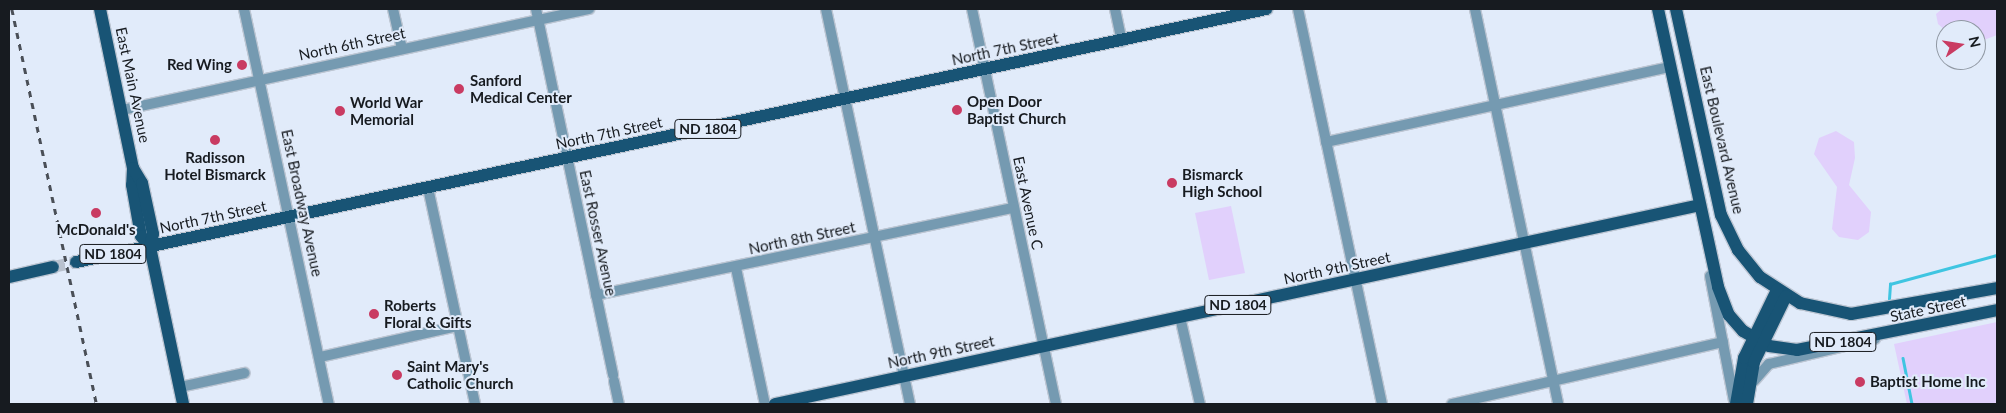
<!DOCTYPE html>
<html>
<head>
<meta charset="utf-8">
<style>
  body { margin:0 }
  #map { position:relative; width:2006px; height:413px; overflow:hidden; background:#e1ebfa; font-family:Lato,sans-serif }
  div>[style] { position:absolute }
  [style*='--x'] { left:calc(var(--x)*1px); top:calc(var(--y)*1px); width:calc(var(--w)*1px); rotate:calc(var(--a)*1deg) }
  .green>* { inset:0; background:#e1d0fc }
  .stream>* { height:2.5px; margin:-1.25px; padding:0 1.25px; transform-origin:1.25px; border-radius:1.25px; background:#3fc5e1 }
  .major-tunnel>* { height:12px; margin-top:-6px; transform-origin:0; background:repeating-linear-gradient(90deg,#b9c1ce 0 12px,transparent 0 18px) }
  .roads { filter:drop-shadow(1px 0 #bdc6d3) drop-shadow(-1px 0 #bdc6d3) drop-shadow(0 1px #bdc6d3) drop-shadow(0 -1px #bdc6d3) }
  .minor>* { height:10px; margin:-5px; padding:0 5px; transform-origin:5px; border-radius:5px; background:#759ab1 }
  .major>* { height:12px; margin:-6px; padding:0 6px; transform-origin:6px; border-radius:6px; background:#185475 }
  .rail>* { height:2.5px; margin-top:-1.25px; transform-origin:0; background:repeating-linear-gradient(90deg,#4a4f57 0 6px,transparent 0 12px) }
  .dots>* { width:14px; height:14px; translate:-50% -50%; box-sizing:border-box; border:2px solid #e1ebfa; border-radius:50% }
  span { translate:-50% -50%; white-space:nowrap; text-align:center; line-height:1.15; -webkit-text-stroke:4px #e1ebfa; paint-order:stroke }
  .shield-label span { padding:1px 4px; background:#e1ebfa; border:1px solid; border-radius:4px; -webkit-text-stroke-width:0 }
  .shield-label { font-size:14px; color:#171b20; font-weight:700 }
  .street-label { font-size:15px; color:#171b20 }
  .poi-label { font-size:15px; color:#171b20; font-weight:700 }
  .right { translate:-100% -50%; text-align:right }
  .left { translate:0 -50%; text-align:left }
  .frame { position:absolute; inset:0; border:10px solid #171b20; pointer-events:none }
  .north { position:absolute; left:1936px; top:20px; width:50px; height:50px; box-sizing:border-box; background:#e1ebfa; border:1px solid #9098a3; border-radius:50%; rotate:77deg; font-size:14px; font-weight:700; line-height:20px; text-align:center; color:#171b20 }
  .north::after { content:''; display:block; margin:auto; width:18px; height:22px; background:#c93b62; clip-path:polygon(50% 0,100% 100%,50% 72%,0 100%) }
</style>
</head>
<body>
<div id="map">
  <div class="green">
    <div style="clip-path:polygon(1942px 9px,1997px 9px,1997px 35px,1976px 43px,1976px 30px,1946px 31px,1938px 24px,1936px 14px)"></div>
    <div style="clip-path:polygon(1836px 131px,1854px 142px,1855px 158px,1849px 185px,1871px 212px,1869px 232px,1858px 240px,1839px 237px,1832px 229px,1837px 187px,1814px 154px,1819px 138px)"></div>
    <div style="clip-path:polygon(1231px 206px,1245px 273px,1209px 280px,1195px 213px)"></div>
    <div style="clip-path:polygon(1997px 322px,1997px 404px,1907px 404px,1894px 344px)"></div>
  </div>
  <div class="stream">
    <div style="--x:1889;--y:299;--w:15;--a:-86"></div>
    <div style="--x:1890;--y:284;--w:111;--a:-15.2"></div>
    <div style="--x:1903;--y:358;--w:47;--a:78.9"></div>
  </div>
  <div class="major-tunnel">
    <div style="--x:53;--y:267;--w:24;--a:-12"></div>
  </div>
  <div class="roads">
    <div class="minor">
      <div style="--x:244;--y:9;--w:404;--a:77.9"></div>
      <div style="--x:393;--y:9;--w:41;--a:77.3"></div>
      <div style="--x:536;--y:9;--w:374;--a:78.1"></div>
      <div style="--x:826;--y:9;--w:404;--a:78"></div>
      <div style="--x:972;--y:9;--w:404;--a:78"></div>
      <div style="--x:1115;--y:9;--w:33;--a:78"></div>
      <div style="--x:1298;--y:9;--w:404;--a:78"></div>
      <div style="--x:1475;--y:9;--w:404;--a:78.1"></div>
      <div style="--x:122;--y:110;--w:478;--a:-12.2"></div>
      <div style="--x:1326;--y:142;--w:353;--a:-12.3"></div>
      <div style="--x:428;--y:188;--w:221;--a:77.7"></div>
      <div style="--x:736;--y:268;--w:139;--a:78"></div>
      <div style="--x:1710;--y:276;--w:127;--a:79.1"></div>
      <div style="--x:596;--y:295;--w:427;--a:-11.8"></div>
      <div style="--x:1180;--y:317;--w:89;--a:77.1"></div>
      <div style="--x:320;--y:357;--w:141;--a:-12.7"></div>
      <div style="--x:614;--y:381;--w:24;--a:78"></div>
      <div style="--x:1754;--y:381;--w:23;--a:-49"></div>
      <div style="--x:1769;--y:364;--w:109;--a:-13.3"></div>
      <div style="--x:180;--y:387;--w:66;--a:-12.2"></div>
      <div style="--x:1452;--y:404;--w:278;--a:-12.9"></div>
    </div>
    <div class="major">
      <div style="--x:100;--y:9;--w:162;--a:78.3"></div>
      <div style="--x:133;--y:168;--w:17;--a:93"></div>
      <div style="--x:132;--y:185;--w:52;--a:80"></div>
      <div style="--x:141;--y:236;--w:14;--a:51"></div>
      <div style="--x:150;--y:247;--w:160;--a:78.1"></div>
      <div style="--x:1658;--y:9;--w:284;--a:77.8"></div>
      <div style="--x:1718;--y:287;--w:30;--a:69"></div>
      <div style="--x:1729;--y:315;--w:21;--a:49"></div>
      <div style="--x:1743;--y:331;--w:30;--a:30"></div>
      <div style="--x:1769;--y:346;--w:28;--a:8"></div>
      <div style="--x:1797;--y:350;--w:204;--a:-11.3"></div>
      <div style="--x:1676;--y:9;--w:211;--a:77.7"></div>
      <div style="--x:1721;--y:215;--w:39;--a:64"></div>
      <div style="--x:1738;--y:250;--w:35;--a:51"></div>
      <div style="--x:1760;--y:277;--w:48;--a:33"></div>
      <div style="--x:1800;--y:303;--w:52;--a:12.2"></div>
      <div style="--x:1851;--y:314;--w:148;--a:-10.1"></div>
      <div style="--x:133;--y:168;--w:17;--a:59"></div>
      <div style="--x:142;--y:183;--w:52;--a:77.8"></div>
      <div style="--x:153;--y:234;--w:13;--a:103"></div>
      <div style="--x:76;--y:262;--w:1217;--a:-12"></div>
      <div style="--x:9;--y:277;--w:45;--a:-12.8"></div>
      <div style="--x:775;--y:404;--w:946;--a:-12.14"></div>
      <div style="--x:1736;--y:404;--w:47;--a:-80.1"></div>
      <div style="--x:1744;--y:358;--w:76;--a:-64.1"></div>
      <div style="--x:1747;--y:404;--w:43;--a:-80.5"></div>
      <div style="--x:1754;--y:362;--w:73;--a:-64.1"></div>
    </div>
  </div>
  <div class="rail">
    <div style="--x:12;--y:9;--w:404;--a:77.9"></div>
  </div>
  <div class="dots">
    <div style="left:242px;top:65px;background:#c93b62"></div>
    <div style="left:459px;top:89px;background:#c93b62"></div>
    <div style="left:957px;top:110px;background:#c93b62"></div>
    <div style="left:340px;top:111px;background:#c93b62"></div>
    <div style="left:215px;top:140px;background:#c93b62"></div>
    <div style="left:1172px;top:183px;background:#c93b62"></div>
    <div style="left:96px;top:213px;background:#c93b62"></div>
    <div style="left:374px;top:314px;background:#c93b62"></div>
    <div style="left:397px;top:375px;background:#c93b62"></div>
    <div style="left:1860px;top:382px;background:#c93b62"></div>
  </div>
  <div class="shield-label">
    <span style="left:708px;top:129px">ND 1804</span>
    <span style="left:113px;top:254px">ND 1804</span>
    <span style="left:1238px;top:305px">ND 1804</span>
    <span style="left:1843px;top:342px">ND 1804</span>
  </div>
  <div class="street-label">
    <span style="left:352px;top:44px;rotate:-12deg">North 6th Street</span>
    <span style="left:1005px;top:49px;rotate:-12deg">North 7th Street</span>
    <span style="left:133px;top:85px;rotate:78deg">East Main Avenue</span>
    <span style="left:609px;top:133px;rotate:-12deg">North 7th Street</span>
    <span style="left:1722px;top:140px;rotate:77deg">East Boulevard Avenue</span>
    <span style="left:302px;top:203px;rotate:78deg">East Broadway Avenue</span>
    <span style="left:1028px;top:203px;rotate:78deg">East Avenue C</span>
    <span style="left:213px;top:217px;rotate:-12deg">North 7th Street</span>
    <span style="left:598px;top:233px;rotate:78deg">East Rosser Avenue</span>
    <span style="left:802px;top:238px;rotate:-12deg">North 8th Street</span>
    <span style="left:1337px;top:268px;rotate:-12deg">North 9th Street</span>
    <span style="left:1928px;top:309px;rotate:-12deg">State Street</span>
    <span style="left:941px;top:352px;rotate:-12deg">North 9th Street</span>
  </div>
  <div class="poi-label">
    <span class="right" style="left:232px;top:65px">Red Wing</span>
    <span class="left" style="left:470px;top:89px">Sanford<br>Medical Center</span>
    <span class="left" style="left:967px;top:110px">Open Door<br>Baptist Church</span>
    <span class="left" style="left:350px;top:111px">World War<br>Memorial</span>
    <span style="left:215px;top:166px">Radisson<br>Hotel Bismarck</span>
    <span class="left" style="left:1182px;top:183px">Bismarck<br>High School</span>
    <span style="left:96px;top:230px">McDonald's</span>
    <span class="left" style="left:384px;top:314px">Roberts<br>Floral &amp; Gifts</span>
    <span class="left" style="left:407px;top:375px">Saint Mary's<br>Catholic Church</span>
    <span class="left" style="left:1870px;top:382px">Baptist Home Inc</span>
  </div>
  <div class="frame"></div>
  <div class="north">N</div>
</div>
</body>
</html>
